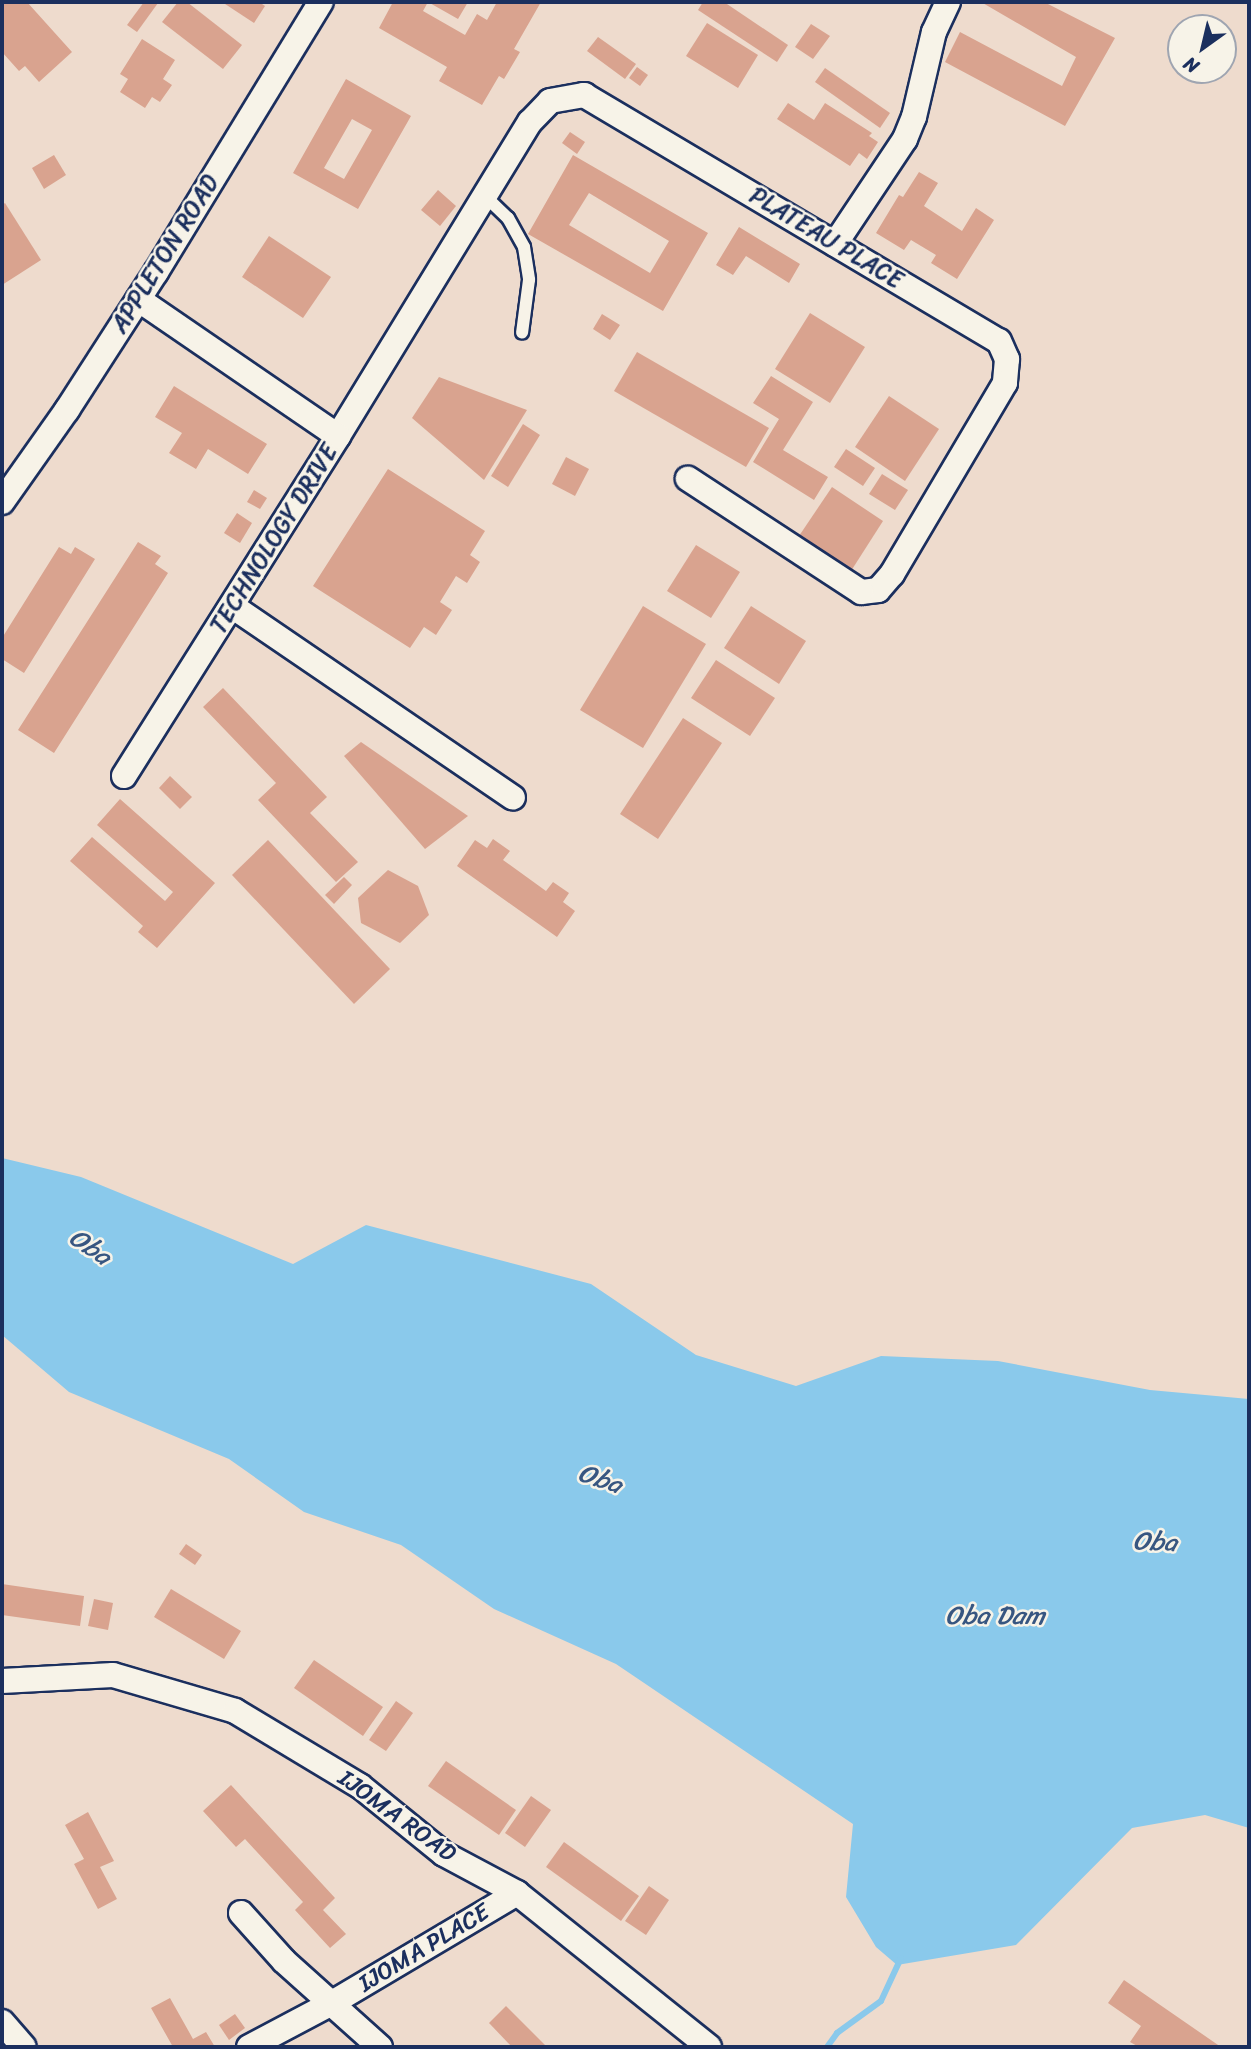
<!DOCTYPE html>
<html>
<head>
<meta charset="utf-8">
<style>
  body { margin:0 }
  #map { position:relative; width:1251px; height:2049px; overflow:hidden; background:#eedbcd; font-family:Sriracha,sans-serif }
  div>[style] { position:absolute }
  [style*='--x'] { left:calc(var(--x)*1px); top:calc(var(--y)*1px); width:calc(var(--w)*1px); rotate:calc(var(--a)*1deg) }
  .water>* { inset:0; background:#8ac9eb }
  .stream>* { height:6px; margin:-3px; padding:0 3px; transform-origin:3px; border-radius:3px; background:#8ac9eb }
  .building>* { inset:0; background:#d9a38f }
  .roads { filter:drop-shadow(2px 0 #1b2f5e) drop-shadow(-2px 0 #1b2f5e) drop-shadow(0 2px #1b2f5e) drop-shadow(0 -2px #1b2f5e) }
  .lane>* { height:12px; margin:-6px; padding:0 6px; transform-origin:6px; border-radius:6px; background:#f7f3e8 }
  .street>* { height:24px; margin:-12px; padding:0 12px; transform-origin:12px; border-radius:12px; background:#f7f3e8 }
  span { translate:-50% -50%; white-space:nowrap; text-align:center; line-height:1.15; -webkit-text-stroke:5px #f7f3e8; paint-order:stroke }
  .street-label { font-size:24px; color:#1b2f5e }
  .water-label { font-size:26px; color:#375681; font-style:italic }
  .frame { position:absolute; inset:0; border:4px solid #1b2f5e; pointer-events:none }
  .north { position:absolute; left:1167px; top:14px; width:70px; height:70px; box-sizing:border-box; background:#f7f3e8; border:2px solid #9fa5b1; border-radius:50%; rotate:214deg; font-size:19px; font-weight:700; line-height:28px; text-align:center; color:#1b2f5e }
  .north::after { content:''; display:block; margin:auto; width:24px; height:32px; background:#1b2f5e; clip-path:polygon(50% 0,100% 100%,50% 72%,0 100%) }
</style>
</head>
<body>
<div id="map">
  <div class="water">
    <div style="clip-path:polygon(2px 1158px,81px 1177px,293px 1264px,366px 1225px,591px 1284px,696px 1355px,796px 1386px,881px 1356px,998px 1361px,1150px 1390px,1249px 1399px,1249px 1828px,1205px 1815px,1132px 1828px,1016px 1945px,897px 1965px,876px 1947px,846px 1897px,853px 1824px,616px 1664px,494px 1609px,401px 1545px,304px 1512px,229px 1459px,69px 1392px,2px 1335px)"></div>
  </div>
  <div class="stream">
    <div style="--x:827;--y:2047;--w:17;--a:-54"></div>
    <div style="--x:837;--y:2033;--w:54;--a:-36"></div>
    <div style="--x:881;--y:2001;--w:47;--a:-65.1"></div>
  </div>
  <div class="building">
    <div style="clip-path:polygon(2px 2px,27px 2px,72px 52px,39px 82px,25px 66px,19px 71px,2px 52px)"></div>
    <div style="clip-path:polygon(144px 2px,158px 3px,137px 32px,127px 25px)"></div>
    <div style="clip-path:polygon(178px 2px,187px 2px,242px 45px,223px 69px,162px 22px)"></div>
    <div style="clip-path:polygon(222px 2px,259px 2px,265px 6px,254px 23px)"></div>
    <div style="clip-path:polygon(393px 2px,468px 2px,458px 19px,428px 2px,423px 11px,465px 35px,477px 14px,487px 20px,497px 2px,541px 2px,514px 49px,520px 52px,504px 79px,499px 76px,482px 105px,439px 81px,447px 67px,379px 28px)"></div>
    <div style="clip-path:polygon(703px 2px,724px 2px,788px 45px,777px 62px,698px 10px)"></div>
    <div style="clip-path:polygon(981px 2px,1044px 2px,1115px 38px,1065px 126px,945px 62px,960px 32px,1062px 86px,1076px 57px)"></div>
    <div style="clip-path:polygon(707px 23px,758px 55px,738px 88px,686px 56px)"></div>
    <div style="clip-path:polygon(811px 24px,830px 36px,813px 59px,795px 47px)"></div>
    <div style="clip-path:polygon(598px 37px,636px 64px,625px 79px,587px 51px)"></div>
    <div style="clip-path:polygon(142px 39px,175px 60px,163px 79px,172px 85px,160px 102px,152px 97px,145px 108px,120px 92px,128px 79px,120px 74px)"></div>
    <div style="clip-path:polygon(637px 67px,648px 75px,640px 86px,629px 78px)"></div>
    <div style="clip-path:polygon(825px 68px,890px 113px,880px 128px,815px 82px)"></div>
    <div style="clip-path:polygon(evenodd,346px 79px,411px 116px,358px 209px,293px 173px,346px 79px,352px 119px,372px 130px,344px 179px,324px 168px,352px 119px)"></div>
    <div style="clip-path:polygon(788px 103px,814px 120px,825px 103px,872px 133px,869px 136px,878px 142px,867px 159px,859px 153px,850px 166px,777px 119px)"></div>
    <div style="clip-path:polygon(570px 132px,585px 142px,577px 154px,562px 143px)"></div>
    <div style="clip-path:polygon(54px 155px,66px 175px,44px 189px,32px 168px)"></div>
    <div style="clip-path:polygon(evenodd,573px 155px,708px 233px,663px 311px,528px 234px,573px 155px,589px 193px,669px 241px,650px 273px,569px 225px,589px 193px)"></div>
    <div style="clip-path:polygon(919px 172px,938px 183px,924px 206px,962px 231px,976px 208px,994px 220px,957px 279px,931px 263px,936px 255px,911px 240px,904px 250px,876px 233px,899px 195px,903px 197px)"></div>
    <div style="clip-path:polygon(438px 190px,456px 206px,440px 226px,421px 210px)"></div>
    <div style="clip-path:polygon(5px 203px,41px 260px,2px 285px,2px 205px)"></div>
    <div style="clip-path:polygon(739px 227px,800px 264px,789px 283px,746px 256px,733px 275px,716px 265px)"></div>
    <div style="clip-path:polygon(269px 236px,331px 277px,303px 318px,242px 277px)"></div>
    <div style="clip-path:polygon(810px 313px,865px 347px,830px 403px,775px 369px)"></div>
    <div style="clip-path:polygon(602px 314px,620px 325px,610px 340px,593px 329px)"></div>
    <div style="clip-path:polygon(637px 352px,769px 428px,746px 467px,614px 391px)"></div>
    <div style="clip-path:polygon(771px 376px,813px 402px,783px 450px,828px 477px,814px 500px,753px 462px,779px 419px,753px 403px)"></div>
    <div style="clip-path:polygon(439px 377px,527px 410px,484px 480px,412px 418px)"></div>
    <div style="clip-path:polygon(174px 386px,267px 444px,248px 474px,208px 449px,196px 469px,169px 453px,182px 433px,155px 417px)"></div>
    <div style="clip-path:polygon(889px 396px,939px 429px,905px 481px,855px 447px)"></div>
    <div style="clip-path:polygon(523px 424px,540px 435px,508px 487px,491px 476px)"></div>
    <div style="clip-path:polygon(846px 449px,875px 468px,863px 486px,834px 467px)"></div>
    <div style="clip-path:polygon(566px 457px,589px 469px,575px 496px,552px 484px)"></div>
    <div style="clip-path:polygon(388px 469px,485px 531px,470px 555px,480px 562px,467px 583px,456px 576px,440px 602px,452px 610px,436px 635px,424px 627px,410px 648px,313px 586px)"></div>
    <div style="clip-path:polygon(882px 474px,908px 490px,895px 510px,869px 494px)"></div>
    <div style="clip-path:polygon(832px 487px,883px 521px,851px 571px,799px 536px)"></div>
    <div style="clip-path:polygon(254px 490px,267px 498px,260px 509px,247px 502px)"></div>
    <div style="clip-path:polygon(237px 513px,252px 523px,240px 543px,224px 533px)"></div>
    <div style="clip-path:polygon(138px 542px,161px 556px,155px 564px,168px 573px,54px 753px,18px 730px)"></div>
    <div style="clip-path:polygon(696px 545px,740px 572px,711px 618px,667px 591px)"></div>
    <div style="clip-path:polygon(59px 547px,71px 554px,75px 547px,95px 559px,24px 673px,2px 659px,2px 638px)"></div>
    <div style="clip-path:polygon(643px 606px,706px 644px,643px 748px,580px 710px)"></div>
    <div style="clip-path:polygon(751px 606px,806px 641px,779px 684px,724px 648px)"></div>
    <div style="clip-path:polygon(716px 660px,775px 698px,750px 736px,691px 698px)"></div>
    <div style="clip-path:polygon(223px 688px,327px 797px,310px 813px,358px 862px,336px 882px,258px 800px,276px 783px,203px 707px)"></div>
    <div style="clip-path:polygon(683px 718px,722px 743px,658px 839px,620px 814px)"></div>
    <div style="clip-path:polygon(361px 742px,468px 816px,425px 849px,344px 756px)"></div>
    <div style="clip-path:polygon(170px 776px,192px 797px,180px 809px,159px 788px)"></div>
    <div style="clip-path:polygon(120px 799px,215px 883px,157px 948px,138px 932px,143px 926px,70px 861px,92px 837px,165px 901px,173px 892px,97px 825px)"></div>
    <div style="clip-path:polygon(493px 839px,510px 851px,503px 860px,546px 891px,553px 882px,569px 893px,563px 902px,575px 911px,557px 937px,457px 866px,475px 840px,487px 848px)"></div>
    <div style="clip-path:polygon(268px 840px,390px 969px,354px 1004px,232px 875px)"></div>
    <div style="clip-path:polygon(388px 870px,418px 886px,429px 915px,400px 943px,361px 923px,358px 898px)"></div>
    <div style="clip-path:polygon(344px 877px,352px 885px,334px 904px,325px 895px)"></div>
    <div style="clip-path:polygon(186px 1544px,202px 1555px,195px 1565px,179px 1554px)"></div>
    <div style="clip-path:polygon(2px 1584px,84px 1596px,80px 1626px,2px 1615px)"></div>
    <div style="clip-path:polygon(171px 1589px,241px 1631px,224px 1659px,154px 1617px)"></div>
    <div style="clip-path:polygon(94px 1599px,113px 1603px,108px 1630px,88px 1626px)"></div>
    <div style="clip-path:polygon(314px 1660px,383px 1707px,363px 1736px,294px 1688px)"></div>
    <div style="clip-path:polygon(396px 1701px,413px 1713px,386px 1751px,369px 1740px)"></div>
    <div style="clip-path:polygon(446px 1761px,516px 1810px,499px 1835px,428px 1786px)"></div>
    <div style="clip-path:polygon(231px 1785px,335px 1898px,323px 1910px,346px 1934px,330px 1948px,295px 1910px,303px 1902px,245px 1839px,236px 1847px,203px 1811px)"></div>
    <div style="clip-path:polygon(531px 1796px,551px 1810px,525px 1847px,505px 1833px)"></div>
    <div style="clip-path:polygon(88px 1812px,114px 1861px,100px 1867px,117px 1899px,98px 1909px,74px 1864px,84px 1859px,65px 1825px)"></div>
    <div style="clip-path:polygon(564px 1842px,639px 1896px,621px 1921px,546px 1867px)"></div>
    <div style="clip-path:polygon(649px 1886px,669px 1900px,646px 1935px,625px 1921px)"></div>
    <div style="clip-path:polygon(1124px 1980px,1221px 2047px,1139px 2047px,1130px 2042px,1141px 2026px,1108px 2003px)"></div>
    <div style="clip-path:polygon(170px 1998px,193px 2039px,206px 2032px,215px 2047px,173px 2047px,151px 2008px)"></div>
    <div style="clip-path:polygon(506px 2006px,547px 2047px,512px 2047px,489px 2023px)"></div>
    <div style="clip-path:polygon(235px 2014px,245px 2028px,229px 2040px,219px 2025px)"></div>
  </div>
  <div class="roads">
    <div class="lane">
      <div style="--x:485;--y:196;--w:32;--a:44"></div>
      <div style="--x:508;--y:218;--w:33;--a:61"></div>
      <div style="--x:524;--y:247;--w:33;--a:81"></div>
      <div style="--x:529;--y:280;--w:53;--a:97.5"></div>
    </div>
    <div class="street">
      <div style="--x:835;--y:244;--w:126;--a:-56.3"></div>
      <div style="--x:905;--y:139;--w:24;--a:-68"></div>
      <div style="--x:914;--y:117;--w:87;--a:-76.8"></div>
      <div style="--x:934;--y:32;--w:33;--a:-65"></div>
      <div style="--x:338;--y:436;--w:368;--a:-58.6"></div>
      <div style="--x:530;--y:122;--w:29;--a:-46"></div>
      <div style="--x:550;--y:101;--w:35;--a:-10"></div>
      <div style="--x:584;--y:95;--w:482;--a:30.7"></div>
      <div style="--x:999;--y:341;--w:20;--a:66"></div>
      <div style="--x:1007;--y:359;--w:24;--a:95"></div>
      <div style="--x:1005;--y:383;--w:222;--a:120.6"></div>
      <div style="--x:892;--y:574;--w:21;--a:131"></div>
      <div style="--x:878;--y:590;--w:17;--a:173"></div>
      <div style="--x:861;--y:592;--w:207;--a:-146.8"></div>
      <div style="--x:2;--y:502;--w:113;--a:-54.8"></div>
      <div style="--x:67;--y:410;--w:164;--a:-57.2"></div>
      <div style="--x:156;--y:272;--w:316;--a:-58.6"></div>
      <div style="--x:232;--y:606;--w:340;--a:34.3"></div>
      <div style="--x:124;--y:776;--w:402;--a:-57.8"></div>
      <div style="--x:338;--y:436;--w:242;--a:-145.6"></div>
      <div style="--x:2;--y:1681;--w:111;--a:-3.1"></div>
      <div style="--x:113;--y:1675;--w:127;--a:16.4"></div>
      <div style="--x:235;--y:1711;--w:146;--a:31"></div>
      <div style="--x:360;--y:1786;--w:108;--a:39"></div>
      <div style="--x:444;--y:1854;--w:83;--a:28.1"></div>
      <div style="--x:517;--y:1893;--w:246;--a:38.7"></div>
      <div style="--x:241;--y:1913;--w:64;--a:48.1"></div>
      <div style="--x:284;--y:1961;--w:129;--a:41.9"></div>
      <div style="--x:2;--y:2022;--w:33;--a:49"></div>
      <div style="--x:249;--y:2047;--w:94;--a:-27.9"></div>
      <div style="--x:332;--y:2003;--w:215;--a:-30.7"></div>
    </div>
  </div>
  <div class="street-label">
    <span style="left:826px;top:238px;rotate:31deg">PLATEAU PLACE</span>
    <span style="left:165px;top:254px;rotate:-58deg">APPLETON ROAD</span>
    <span style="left:274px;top:539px;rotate:-58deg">TECHNOLOGY DRIVE</span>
    <span style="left:397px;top:1816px;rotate:36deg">IJOMA ROAD</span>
    <span style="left:424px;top:1948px;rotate:-31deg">IJOMA PLACE</span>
  </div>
  <div class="water-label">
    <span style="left:90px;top:1247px;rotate:35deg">Oba</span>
    <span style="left:600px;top:1479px;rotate:19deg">Oba</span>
    <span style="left:1155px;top:1542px;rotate:3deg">Oba</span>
    <span style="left:995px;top:1616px">Oba Dam</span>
  </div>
  <div class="frame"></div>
  <div class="north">N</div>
</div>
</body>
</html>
